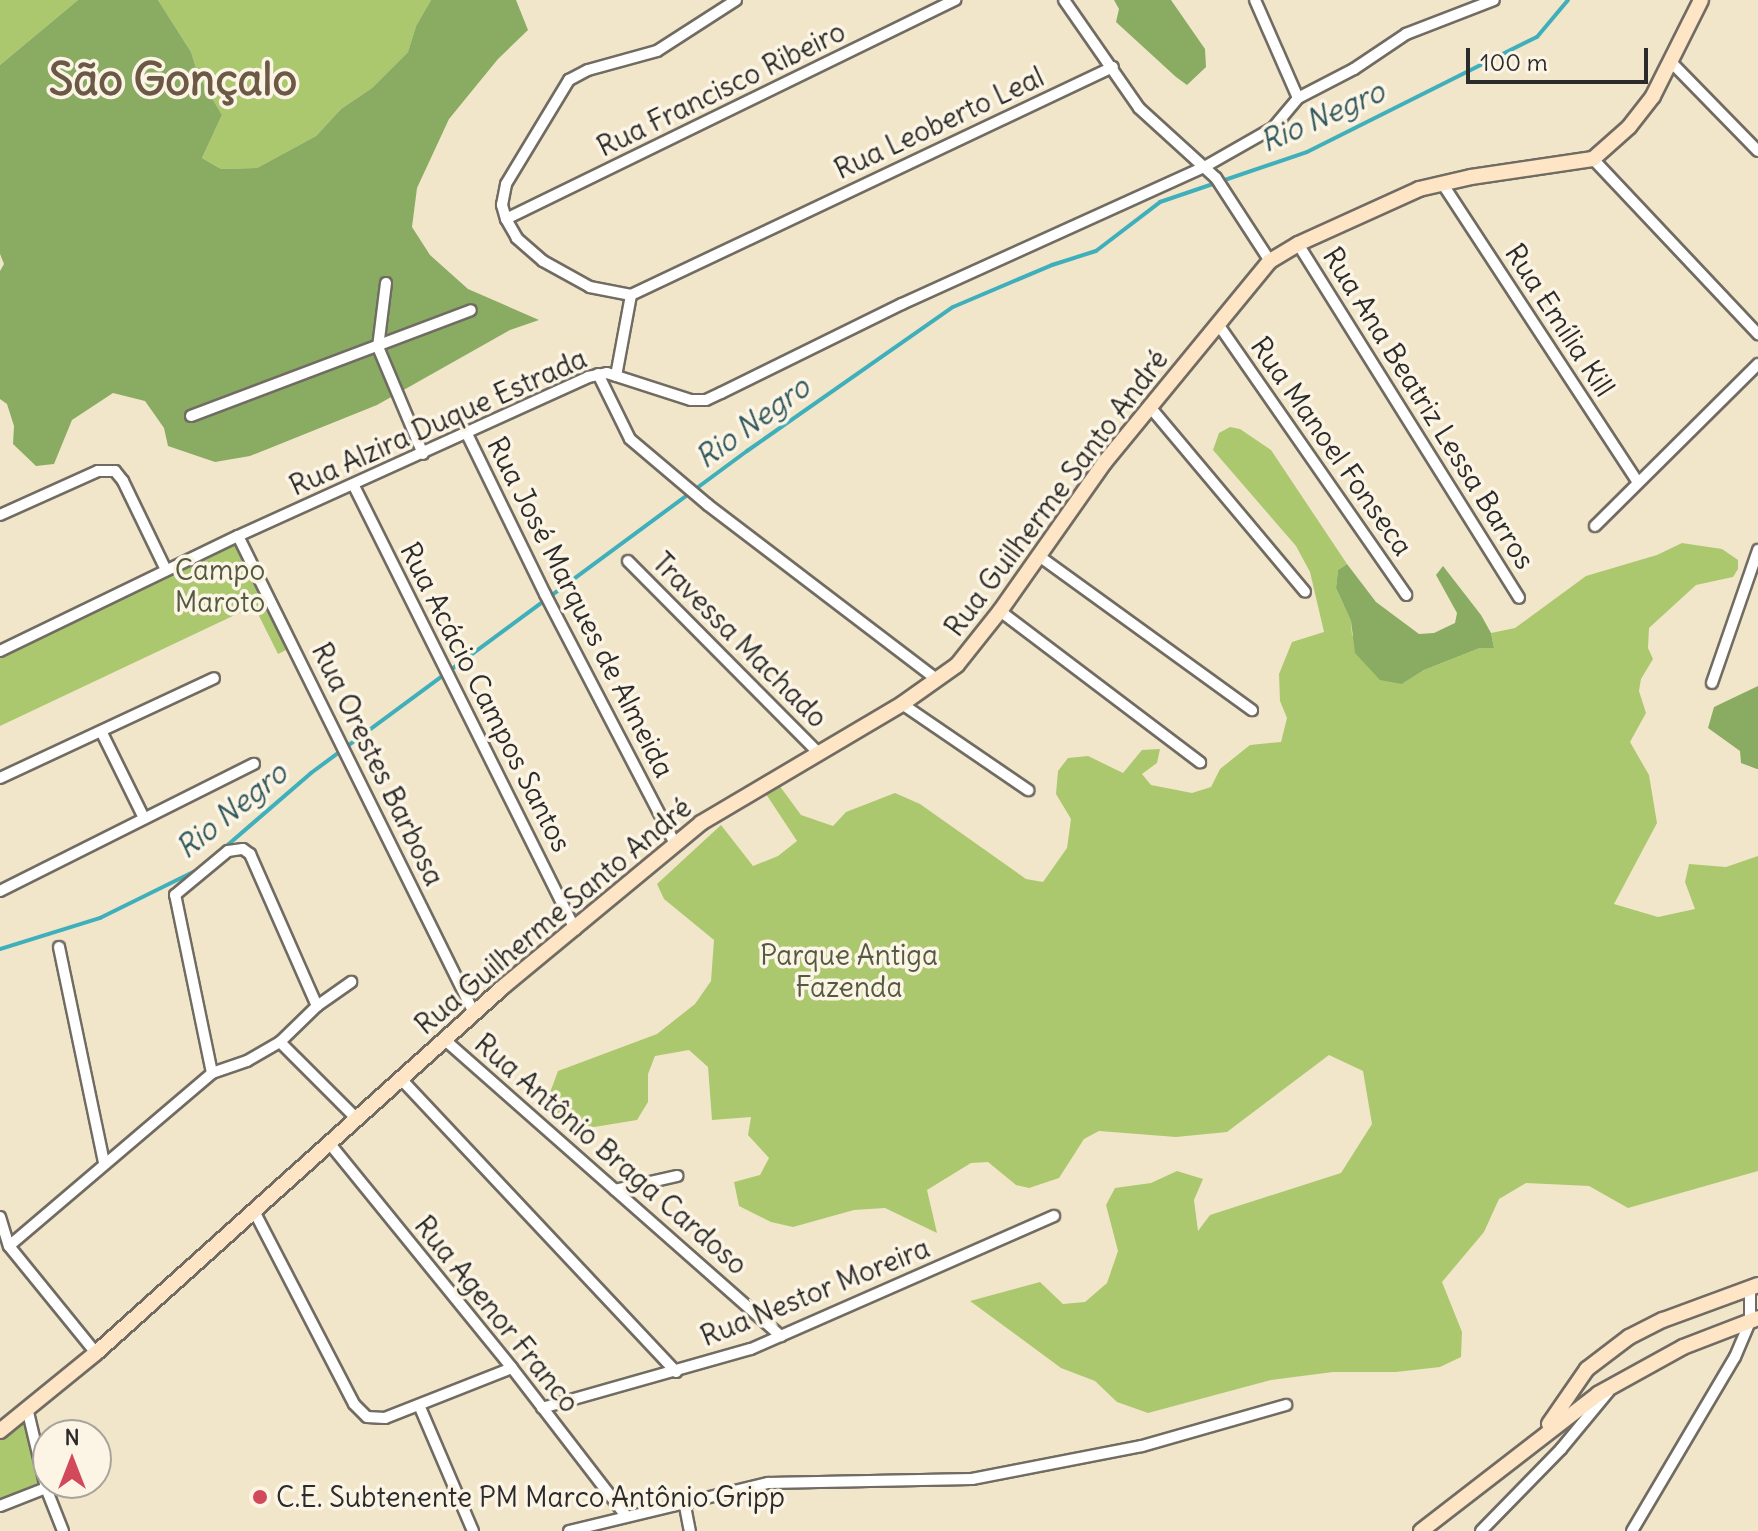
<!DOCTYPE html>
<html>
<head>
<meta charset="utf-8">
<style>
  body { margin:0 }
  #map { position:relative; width:1758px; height:1531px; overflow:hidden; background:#f2e6ca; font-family:Delius,sans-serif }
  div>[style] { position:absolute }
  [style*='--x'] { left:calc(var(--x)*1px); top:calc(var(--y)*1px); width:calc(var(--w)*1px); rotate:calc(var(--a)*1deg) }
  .green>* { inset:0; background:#acc86f }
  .forest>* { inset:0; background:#89ac62 }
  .stream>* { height:4px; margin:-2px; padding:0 2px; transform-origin:2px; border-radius:2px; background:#40afbc }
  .roads { filter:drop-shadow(2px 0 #716c63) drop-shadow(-2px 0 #716c63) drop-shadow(0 2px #716c63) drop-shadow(0 -2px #716c63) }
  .street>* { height:10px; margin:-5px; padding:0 5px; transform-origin:5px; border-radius:5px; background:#fff }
  .secondary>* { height:14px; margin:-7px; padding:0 7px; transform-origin:7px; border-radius:7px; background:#fde5c5 }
  .dots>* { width:22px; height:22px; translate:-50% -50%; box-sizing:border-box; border:4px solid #fcf5e5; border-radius:50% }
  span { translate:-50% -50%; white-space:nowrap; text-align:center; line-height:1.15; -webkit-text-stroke:7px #fcf5e5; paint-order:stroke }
  .street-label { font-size:28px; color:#2b2b2b }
  .park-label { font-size:28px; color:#525a3f }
  .poi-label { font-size:28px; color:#2b2b2b }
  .left { translate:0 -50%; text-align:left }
  .water-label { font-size:30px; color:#32595e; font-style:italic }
  .town-label { font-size:44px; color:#6b5845; font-weight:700 }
  .north { position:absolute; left:32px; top:1419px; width:80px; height:80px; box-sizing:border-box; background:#fcf5e5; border:2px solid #a8a49b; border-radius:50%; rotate:0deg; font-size:22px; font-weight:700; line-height:32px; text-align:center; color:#2b2b2b }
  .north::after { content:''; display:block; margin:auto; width:28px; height:36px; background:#d1495b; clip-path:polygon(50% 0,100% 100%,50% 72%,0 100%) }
  .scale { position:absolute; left:1466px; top:48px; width:182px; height:36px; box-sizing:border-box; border:4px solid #2b2b2b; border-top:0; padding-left:10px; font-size:24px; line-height:28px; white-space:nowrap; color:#2b2b2b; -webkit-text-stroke:6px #fcf5e5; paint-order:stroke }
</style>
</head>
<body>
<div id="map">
  <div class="green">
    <div style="clip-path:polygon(0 0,78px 0,0 65px)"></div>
    <div style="clip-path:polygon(158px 0,431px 0,416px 26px,408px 52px,372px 88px,341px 109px,316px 136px,257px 168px,221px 169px,202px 158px,222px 115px,198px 74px,191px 52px)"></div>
    <div style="clip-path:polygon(1230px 427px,1240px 429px,1271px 450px,1347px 564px,1338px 570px,1336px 588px,1351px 621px,1352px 635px,1402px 684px,1424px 670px,1480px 648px,1494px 648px,1491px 633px,1515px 628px,1586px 576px,1657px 555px,1682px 543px,1722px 549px,1738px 560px,1738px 569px,1733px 577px,1696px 585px,1649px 628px,1648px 648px,1653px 659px,1641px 679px,1639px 691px,1646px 713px,1630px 742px,1649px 775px,1657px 823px,1614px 904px,1658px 917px,1695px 909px,1685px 882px,1689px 864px,1726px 867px,1758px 856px,1758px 1171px,1628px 1208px,1589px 1186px,1526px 1183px,1499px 1199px,1484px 1232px,1442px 1282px,1462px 1332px,1461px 1357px,1440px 1367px,1396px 1372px,1333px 1372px,1271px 1380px,1148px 1413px,1117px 1402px,1095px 1381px,1061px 1368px,970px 1301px,1040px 1282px,1063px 1304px,1085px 1302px,1107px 1283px,1118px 1251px,1106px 1205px,1115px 1188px,1151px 1183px,1177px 1171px,1203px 1179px,1194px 1200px,1198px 1231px,1210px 1215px,1341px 1173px,1372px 1124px,1363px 1071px,1329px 1055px,1227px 1132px,1176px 1137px,1099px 1131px,1084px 1139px,1059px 1178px,1029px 1188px,1016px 1185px,988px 1162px,971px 1163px,927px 1190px,937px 1233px,885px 1208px,854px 1210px,793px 1227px,771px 1222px,739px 1206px,734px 1182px,760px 1175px,769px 1158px,748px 1135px,751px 1117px,712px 1120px,708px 1067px,689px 1050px,655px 1056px,648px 1074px,648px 1102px,637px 1120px,582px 1129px,554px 1114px,548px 1098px,558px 1071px,657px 1034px,695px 1004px,711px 981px,714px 940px,664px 899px,657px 884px,721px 825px,753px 866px,778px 856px,797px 841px,766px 794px,779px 785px,801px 815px,833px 826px,846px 812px,895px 793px,920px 804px,1026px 879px,1043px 882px,1067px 848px,1071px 819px,1056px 794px,1058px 771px,1068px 758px,1088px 756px,1123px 773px,1142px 750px,1160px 749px,1157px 763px,1142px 774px,1151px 785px,1192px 793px,1211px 787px,1220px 769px,1250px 745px,1281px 742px,1287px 718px,1280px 701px,1279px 674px,1292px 642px,1324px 632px,1310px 572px,1296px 546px,1213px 450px,1219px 433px)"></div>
    <div style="clip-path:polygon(237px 542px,290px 648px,278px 654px,254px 606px,0 726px,0 657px)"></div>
    <div style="clip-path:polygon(27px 1408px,45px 1484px,0 1503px,0 1431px)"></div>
  </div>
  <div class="forest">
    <div style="clip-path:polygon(78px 0,158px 0,191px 52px,198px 74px,222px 115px,202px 158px,221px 169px,257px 168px,316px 136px,341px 109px,372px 88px,408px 52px,416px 26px,431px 0,516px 0,528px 30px,498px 59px,449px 119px,417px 188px,412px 227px,430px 255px,468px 289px,539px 320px,510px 330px,377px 405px,250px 456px,215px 462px,168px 446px,164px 428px,145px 401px,113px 393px,72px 420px,54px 464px,36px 466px,13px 444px,14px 426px,7px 404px,0 399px,0 271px,4px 264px,0 254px,0 65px)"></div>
    <div style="clip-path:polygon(1114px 0,1171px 0,1205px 49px,1206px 67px,1187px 85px,1176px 77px,1116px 22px,1119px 9px)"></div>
    <div style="clip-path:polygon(1347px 564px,1376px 602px,1419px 634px,1434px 633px,1455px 623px,1457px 613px,1436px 575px,1443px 566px,1481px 615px,1491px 633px,1494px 648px,1480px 648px,1424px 670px,1402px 684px,1380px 680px,1355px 653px,1351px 621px,1336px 588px,1338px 570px)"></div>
    <div style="clip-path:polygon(1758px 686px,1758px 769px,1757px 769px,1741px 763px,1740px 751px,1708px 728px,1714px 707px)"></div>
  </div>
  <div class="stream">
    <div style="--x:223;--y:849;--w:116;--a:-40.8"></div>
    <div style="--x:311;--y:773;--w:542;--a:-36.45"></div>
    <div style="--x:747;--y:451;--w:251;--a:-35"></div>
    <div style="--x:953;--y:307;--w:108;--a:-23"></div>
    <div style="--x:1052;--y:265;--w:46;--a:-17.7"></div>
    <div style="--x:1096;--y:251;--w:81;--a:-37.4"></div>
    <div style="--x:1160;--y:202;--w:155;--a:-18.8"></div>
    <div style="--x:1307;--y:152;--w:257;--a:-26.6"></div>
    <div style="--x:1537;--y:37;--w:48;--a:-50"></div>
    <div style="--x:0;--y:949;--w:105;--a:-17.2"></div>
    <div style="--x:100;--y:918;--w:113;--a:-26.3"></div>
  </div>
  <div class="roads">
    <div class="street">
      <div style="--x:1064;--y:0;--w:131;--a:55.2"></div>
      <div style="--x:1139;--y:108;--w:104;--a:42.3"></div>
      <div style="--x:1216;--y:178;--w:99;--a:57"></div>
      <div style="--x:1255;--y:0;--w:107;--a:66.3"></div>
      <div style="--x:1672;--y:63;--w:123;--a:45.7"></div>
      <div style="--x:1593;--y:159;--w:241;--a:46.7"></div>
      <div style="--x:1442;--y:183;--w:358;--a:56.8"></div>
      <div style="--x:506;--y:219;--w:500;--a:-26"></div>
      <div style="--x:1298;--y:244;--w:417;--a:58"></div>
      <div style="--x:386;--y:283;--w:64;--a:97.1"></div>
      <div style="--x:378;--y:347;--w:116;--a:67.2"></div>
      <div style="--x:631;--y:295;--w:533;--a:-25.32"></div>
      <div style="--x:631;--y:295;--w:42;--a:-169"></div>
      <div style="--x:590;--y:287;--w:54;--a:-151"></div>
      <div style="--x:543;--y:261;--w:35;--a:-139"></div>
      <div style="--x:517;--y:238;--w:22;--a:-120"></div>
      <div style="--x:506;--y:219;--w:15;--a:-106"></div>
      <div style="--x:502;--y:205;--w:21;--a:-79"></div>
      <div style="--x:506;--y:184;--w:122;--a:-58.8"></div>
      <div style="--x:569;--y:80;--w:21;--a:-28"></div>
      <div style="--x:588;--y:70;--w:72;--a:-15.4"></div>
      <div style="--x:657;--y:51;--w:94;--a:-32.8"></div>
      <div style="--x:1218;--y:324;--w:330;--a:55.2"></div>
      <div style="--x:598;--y:374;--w:72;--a:63.8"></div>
      <div style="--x:630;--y:439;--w:102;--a:40.2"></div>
      <div style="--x:708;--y:505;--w:289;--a:37.3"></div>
      <div style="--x:616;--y:376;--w:82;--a:-79.5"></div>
      <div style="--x:1150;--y:407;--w:241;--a:50"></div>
      <div style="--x:191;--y:416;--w:299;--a:-20.7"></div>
      <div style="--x:467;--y:434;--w:178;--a:64"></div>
      <div style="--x:545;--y:594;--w:282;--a:62.5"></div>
      <div style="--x:354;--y:486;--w:496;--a:63.5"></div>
      <div style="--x:0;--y:515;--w:107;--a:-24.2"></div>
      <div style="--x:98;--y:471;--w:17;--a:0"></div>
      <div style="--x:115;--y:471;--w:13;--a:51"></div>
      <div style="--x:123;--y:481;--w:99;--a:64.2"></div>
      <div style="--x:1595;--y:526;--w:230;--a:-44.8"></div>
      <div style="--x:238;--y:536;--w:532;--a:63.68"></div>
      <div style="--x:1039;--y:556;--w:263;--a:35.9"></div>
      <div style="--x:628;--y:561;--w:269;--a:45.2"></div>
      <div style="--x:1000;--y:611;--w:251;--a:37.1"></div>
      <div style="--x:0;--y:651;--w:264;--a:-25.8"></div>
      <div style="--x:238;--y:536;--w:384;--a:-24.4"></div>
      <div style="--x:588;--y:377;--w:19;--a:-12"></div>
      <div style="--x:607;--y:373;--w:88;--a:17.8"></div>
      <div style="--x:691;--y:400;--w:15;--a:0"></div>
      <div style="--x:706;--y:400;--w:17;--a:-25"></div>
      <div style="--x:721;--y:393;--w:202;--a:-26.2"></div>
      <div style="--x:902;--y:304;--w:334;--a:-24.4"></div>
      <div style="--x:1206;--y:166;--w:77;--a:-29.6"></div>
      <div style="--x:1273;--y:128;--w:39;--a:-50"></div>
      <div style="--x:1298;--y:98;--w:63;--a:-27.4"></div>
      <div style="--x:1354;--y:69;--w:63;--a:-33.9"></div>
      <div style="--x:1406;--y:34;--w:94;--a:-21.1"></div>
      <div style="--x:1712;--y:683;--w:141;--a:-70.9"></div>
      <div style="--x:902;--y:704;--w:153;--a:34.3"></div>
      <div style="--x:102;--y:733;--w:95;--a:63.7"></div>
      <div style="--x:0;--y:778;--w:236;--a:-25"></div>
      <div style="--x:0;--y:891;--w:284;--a:-26.6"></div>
      <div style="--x:59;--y:947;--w:221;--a:78.2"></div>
      <div style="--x:445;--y:1040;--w:448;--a:41.4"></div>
      <div style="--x:280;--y:1042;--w:109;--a:45"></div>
      <div style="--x:212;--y:1073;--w:182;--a:-101.7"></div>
      <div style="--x:175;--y:895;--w:69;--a:-39.7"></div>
      <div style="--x:228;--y:851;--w:15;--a:-8"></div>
      <div style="--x:243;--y:849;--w:9;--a:36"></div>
      <div style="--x:250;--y:854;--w:166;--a:66.2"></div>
      <div style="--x:401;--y:1079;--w:402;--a:46.8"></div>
      <div style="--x:330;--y:1144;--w:289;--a:50.9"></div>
      <div style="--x:512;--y:1368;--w:187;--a:52.4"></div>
      <div style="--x:615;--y:1190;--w:64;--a:-12.7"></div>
      <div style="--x:254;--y:1211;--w:217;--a:62.6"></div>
      <div style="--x:354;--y:1404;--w:18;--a:45"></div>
      <div style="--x:367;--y:1417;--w:18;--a:3"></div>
      <div style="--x:385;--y:1418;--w:136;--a:-21.5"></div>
      <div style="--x:0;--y:1217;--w:30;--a:73"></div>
      <div style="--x:9;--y:1246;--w:138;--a:50.9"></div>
      <div style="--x:9;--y:1246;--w:267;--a:-40.4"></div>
      <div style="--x:212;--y:1073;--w:37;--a:-19"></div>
      <div style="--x:247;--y:1061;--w:38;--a:-30"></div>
      <div style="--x:280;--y:1042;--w:52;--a:-44.2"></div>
      <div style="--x:317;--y:1006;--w:42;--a:-35.2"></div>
      <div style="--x:419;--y:1405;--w:137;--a:66.8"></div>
      <div style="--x:27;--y:1408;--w:82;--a:76.6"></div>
      <div style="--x:46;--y:1488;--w:46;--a:68.4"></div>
      <div style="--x:542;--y:1408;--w:217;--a:-15.8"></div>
      <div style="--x:751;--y:1349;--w:331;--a:-23.7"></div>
      <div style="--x:684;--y:1501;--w:31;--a:79"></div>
      <div style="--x:0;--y:1506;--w:49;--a:-21.4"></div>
      <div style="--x:569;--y:1531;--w:205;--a:-13.6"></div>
      <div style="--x:768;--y:1483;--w:204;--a:-1.1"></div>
      <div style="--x:972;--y:1479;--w:173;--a:-11"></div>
      <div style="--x:1142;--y:1446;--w:150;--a:-15.9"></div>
      <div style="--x:1481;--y:1531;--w:115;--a:-45.7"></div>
      <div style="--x:1561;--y:1449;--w:75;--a:-50.4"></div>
      <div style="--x:1632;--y:1531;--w:202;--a:-59.4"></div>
      <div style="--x:1735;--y:1357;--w:39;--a:-67"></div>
      <div style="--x:1750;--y:1321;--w:34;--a:-90"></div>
    </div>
    <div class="secondary">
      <div style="--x:1549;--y:1424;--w:67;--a:-55.4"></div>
      <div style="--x:1587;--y:1369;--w:53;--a:-37.3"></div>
      <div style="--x:1629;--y:1337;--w:38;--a:-27"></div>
      <div style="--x:1663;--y:1320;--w:101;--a:-20.2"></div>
      <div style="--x:0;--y:1431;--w:124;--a:-39.1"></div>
      <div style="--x:96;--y:1353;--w:547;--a:-41.96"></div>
      <div style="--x:503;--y:987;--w:257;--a:-39.6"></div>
      <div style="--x:701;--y:823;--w:234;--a:-30.6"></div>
      <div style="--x:902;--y:704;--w:67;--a:-35.3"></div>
      <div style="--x:957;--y:665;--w:69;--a:-51.5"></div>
      <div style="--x:1000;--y:611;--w:181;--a:-54.9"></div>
      <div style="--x:1104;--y:463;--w:261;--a:-50.6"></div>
      <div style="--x:1270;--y:261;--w:33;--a:-31"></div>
      <div style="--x:1298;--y:244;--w:133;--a:-24.4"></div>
      <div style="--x:1419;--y:189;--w:53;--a:-13"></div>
      <div style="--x:1471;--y:177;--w:123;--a:-8.4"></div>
      <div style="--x:1593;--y:159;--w:48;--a:-41.6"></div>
      <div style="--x:1629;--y:127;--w:39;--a:-52"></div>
      <div style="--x:1653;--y:96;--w:107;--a:-63.4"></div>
      <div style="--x:1421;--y:1531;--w:224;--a:-37.7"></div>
      <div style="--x:1598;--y:1394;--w:97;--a:-28.9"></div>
      <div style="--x:1683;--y:1347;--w:80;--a:-21.1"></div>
    </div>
  </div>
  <div class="dots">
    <div style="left:260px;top:1497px;background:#d1495b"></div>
  </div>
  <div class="street-label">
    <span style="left:721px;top:89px;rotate:-26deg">Rua Francisco Ribeiro</span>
    <span style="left:939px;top:123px;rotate:-25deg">Rua Leoberto Leal</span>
    <span style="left:1560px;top:320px;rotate:57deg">Rua Emília Kill</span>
    <span style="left:1429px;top:408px;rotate:58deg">Rua Ana Beatriz Lessa Barros</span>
    <span style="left:438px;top:422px;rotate:-24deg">Rua Alzira Duque Estrada</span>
    <span style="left:1332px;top:446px;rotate:55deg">Rua Manoel Fonseca</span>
    <span style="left:1056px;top:493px;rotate:-53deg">Rua Guilherme Santo André</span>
    <span style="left:581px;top:607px;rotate:63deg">Rua José Marques de Almeida</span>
    <span style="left:740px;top:640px;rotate:45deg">Travessa Machado</span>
    <span style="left:486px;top:697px;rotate:63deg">Rua Acácio Campos Santos</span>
    <span style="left:378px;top:764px;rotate:64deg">Rua Orestes Barbosa</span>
    <span style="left:553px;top:916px;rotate:-40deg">Rua Guilherme Santo André</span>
    <span style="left:611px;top:1154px;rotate:41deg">Rua Antônio Braga Cardoso</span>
    <span style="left:815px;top:1292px;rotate:-22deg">Rua Nestor Moreira</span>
    <span style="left:497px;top:1314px;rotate:51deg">Rua Agenor Franco</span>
  </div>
  <div class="park-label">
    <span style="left:220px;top:586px">Campo<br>Maroto</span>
    <span style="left:849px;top:971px">Parque Antiga<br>Fazenda</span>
  </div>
  <div class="poi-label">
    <span class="left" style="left:276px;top:1497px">C.E. Subtenente PM Marco Antônio Gripp</span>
  </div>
  <div class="water-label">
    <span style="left:1322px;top:116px;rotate:-24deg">Rio Negro</span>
    <span style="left:752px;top:422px;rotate:-36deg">Rio Negro</span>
    <span style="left:231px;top:810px;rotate:-39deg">Rio Negro</span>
  </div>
  <div class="town-label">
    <span style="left:173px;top:80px">São Gonçalo</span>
  </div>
  <div class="north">N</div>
  <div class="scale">100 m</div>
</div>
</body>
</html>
